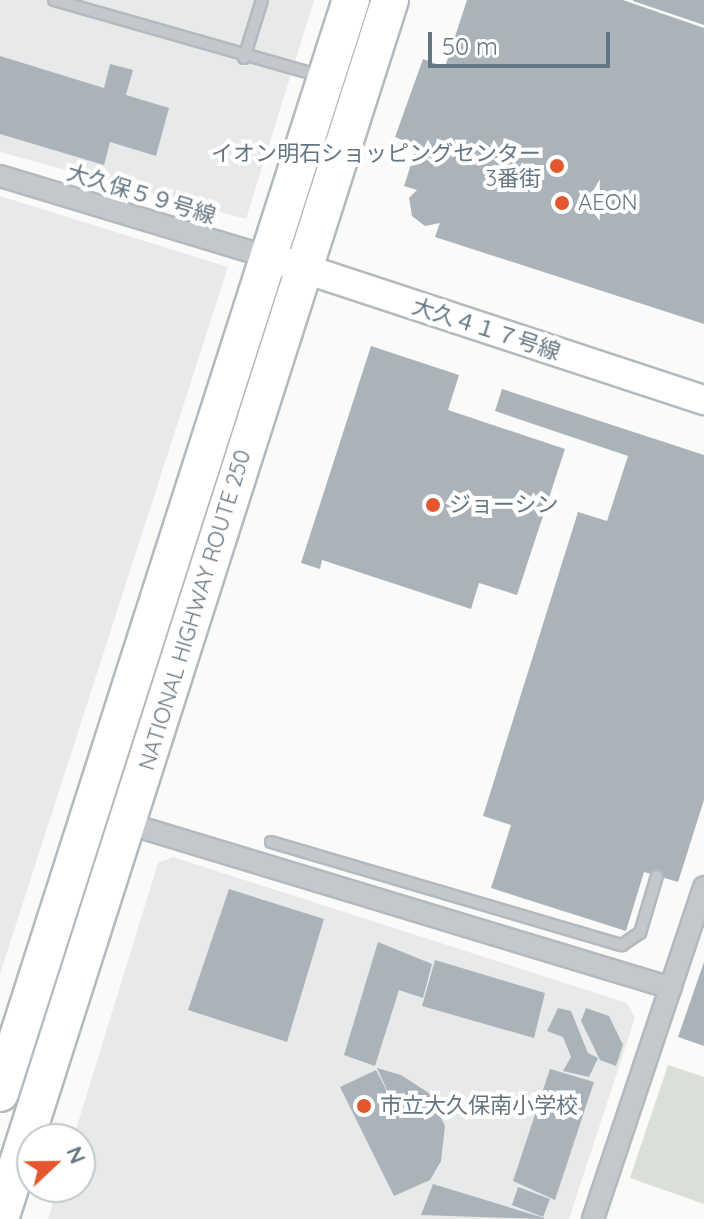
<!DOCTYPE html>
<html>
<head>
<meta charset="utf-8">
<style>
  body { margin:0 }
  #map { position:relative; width:704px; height:1219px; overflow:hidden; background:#fafaf8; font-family:Quicksand,"Noto Sans JP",sans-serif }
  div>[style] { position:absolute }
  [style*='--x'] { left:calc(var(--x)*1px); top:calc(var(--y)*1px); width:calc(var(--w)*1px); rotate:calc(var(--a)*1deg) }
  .built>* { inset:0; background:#e8e9e9 }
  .green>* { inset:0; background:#dadfd7 }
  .building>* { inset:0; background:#aab3b9 }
  .roads { filter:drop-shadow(2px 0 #b3babf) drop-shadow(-2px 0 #b3babf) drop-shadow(0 2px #b3babf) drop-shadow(0 -2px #b3babf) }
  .lane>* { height:10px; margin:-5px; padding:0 5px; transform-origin:5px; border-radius:5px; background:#c3c8cc }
  .street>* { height:20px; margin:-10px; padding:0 10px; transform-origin:10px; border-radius:10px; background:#c3c8cc }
  .secondary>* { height:28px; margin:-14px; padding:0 14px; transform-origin:14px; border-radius:14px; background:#fff }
  .highway>* { height:36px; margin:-18px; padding:0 18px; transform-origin:18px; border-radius:18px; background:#fff }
  .dots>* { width:22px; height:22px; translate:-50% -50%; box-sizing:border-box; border:4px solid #fff; border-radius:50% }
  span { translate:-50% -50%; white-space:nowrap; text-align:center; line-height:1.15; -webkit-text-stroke:8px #fff; paint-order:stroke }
  .poi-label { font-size:22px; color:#657683 }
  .right { translate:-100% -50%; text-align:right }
  .left { translate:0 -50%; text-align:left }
  .street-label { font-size:22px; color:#657683 }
  .north { position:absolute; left:16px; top:1123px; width:80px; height:80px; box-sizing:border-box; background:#fff; border:2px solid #c1c8cd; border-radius:50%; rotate:68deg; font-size:22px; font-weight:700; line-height:32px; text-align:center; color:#657683 }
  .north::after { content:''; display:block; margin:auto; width:28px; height:36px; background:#e4572e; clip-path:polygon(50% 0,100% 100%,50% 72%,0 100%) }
  .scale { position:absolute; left:428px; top:32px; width:182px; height:36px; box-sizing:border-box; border:4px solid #657683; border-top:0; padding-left:10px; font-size:24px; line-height:28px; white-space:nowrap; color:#657683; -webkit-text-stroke:6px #fff; paint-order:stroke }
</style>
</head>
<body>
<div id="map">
  <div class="built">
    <div style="clip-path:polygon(0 0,314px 0,246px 219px,0 152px)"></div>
    <div style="clip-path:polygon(0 196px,228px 267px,0 974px)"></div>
    <div style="clip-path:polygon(173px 857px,627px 1003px,635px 1018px,569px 1219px,48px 1219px,58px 1187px,80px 1187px,80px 1139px,73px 1139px,158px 863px)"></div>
  </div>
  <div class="green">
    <div style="clip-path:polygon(668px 1065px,704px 1077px,704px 1204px,630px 1178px)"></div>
  </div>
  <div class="building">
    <div style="clip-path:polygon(467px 0,623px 0,704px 28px,704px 324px,435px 237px,440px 223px,425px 226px,412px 216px,409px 198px,417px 190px,404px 186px,417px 146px,395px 137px,423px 59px,445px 67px)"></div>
    <div style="clip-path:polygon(704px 0,704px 25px,633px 1px,633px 0)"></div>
    <div style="clip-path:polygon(0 56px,104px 88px,110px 64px,133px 70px,126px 95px,169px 108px,156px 156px,110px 142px,104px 165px,0 134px)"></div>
    <div style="clip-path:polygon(371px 346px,459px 375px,448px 410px,565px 449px,517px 595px,479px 583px,471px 609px,322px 560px,320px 569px,301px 563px)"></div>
    <div style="clip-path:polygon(502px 389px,704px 455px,704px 800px,678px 882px,644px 872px,626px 931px,491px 888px,511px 825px,483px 816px,578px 512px,607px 521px,628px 456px,495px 411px)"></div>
    <div style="clip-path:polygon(229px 889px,324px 919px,287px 1042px,188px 1010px)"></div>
    <div style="clip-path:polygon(378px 942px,432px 964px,423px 998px,399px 990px,375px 1066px,344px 1055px)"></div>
    <div style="clip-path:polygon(435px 960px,545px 993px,534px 1038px,422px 1006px)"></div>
    <div style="clip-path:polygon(704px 962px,704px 1046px,678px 1037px)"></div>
    <div style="clip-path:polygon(558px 1008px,571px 1011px,588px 1053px,598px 1058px,589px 1077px,563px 1071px,571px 1057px,563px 1037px,547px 1031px)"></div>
    <div style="clip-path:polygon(586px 1008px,609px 1016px,623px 1045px,616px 1066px,600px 1060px,581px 1021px)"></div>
    <div style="clip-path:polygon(377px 1068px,401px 1075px,429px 1093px,445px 1126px,441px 1161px,430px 1180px,394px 1196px,340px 1087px,376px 1070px,392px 1101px)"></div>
    <div style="clip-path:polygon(550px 1069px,594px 1082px,555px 1200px,513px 1181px)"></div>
    <div style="clip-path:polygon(433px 1184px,544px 1218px,544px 1219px,421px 1215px)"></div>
    <div style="clip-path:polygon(518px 1187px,550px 1199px,543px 1217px,512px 1205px)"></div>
  </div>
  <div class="roads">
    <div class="lane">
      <div style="--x:54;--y:0;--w:277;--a:15.9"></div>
      <div style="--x:244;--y:58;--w:61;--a:-72.8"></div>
      <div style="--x:271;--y:842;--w:366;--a:16.4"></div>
      <div style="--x:622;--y:945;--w:22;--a:-34"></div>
      <div style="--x:640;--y:933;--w:59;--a:-73.4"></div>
    </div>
    <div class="street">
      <div style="--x:0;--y:176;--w:281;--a:16.8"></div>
      <div style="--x:129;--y:824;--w:566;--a:16.83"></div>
      <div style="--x:593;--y:1219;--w:350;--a:-71.5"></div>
    </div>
    <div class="secondary">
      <div style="--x:284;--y:262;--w:442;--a:18.2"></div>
    </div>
    <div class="highway">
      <div style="--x:0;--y:1093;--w:1148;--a:-72.2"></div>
      <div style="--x:0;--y:1219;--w:1280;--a:-72.26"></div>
    </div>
  </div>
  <div class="dots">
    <div style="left:557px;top:166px;background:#e4572e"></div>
    <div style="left:562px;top:203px;background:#e4572e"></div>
    <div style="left:433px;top:505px;background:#e4572e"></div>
    <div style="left:364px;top:1106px;background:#e4572e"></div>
  </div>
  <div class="poi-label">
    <span class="right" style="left:541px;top:166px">イオン明石ショッピングセンター<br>3番街</span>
    <span class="left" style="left:578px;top:203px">AEON</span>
    <span class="left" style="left:449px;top:505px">ジョーシン</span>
    <span class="left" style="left:380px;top:1106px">市立大久保南小学校</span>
  </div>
  <div class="street-label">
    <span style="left:141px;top:194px;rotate:17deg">大久保５９号線</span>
    <span style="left:486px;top:329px;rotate:18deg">大久４１７号線</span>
    <span style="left:195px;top:610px;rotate:-73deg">NATIONAL HIGHWAY ROUTE 250</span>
  </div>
  <div class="north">N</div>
  <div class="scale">50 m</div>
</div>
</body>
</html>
